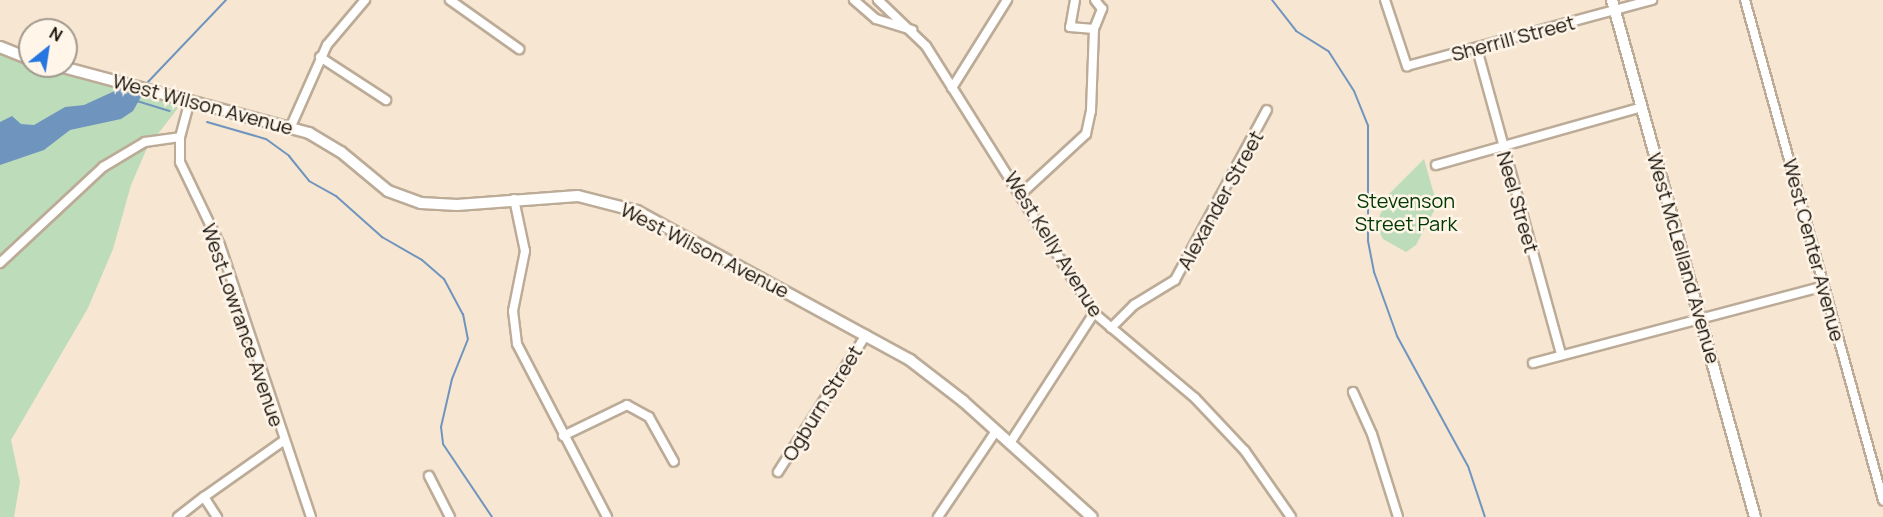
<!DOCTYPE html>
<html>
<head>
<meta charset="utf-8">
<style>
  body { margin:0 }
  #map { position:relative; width:1883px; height:517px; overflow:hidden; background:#f7e6d1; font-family:Manrope,sans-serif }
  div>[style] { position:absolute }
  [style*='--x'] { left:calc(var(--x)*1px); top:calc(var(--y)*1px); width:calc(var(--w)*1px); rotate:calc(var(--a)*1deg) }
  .green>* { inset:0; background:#bddcba }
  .water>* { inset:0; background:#6f95be }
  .stream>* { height:2px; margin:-1px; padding:0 1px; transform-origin:1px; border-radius:1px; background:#6f95be }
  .roads { filter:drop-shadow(2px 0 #bbab97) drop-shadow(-2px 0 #bbab97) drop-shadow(0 2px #bbab97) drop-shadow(0 -2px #bbab97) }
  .minor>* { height:8px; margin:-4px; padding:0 4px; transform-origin:4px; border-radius:4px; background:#fff }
  .tertiary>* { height:10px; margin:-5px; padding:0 5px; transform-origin:5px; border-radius:5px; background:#fff }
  span { translate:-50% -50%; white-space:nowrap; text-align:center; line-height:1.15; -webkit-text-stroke:5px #fff5e8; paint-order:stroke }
  .street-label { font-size:20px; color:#140f08 }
  .park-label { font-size:20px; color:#003900 }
  .north { position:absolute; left:18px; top:18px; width:60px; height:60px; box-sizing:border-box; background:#fff5e8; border:2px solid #a1998e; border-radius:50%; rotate:30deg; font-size:16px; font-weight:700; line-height:24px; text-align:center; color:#140f08 }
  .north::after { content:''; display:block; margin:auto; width:21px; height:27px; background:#2676e1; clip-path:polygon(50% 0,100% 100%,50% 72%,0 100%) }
</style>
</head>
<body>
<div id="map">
  <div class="green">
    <div style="clip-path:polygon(0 53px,30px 66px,173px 102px,178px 108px,147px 148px,131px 185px,113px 249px,88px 308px,11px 440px,20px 482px,14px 517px,0 517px)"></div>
    <div style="clip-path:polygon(1424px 159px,1437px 205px,1416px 245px,1406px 252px,1383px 239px,1377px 227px,1380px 215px,1390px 193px)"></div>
  </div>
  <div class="water">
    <div style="clip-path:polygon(119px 89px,142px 95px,133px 111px,121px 119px,70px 130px,44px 150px,0 165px,0 122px,12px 116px,21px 124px,34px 125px,65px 107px,84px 105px)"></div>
  </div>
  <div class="stream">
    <div style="--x:1272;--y:0;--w:39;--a:52"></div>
    <div style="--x:1296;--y:31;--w:39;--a:32"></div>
    <div style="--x:1329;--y:52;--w:46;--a:57.3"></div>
    <div style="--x:1354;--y:91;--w:38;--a:68"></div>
    <div style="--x:1368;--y:126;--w:115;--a:90"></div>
    <div style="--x:1368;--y:241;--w:32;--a:79"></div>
    <div style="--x:1374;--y:272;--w:68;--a:70.2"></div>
    <div style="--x:1397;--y:336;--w:148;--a:61.4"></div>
    <div style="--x:1468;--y:466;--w:54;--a:71.6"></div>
    <div style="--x:146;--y:84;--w:116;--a:-46.4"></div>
    <div style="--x:137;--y:101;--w:34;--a:17"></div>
    <div style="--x:207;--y:122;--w:61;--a:16.1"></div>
    <div style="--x:266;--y:139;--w:29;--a:36"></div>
    <div style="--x:289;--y:156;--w:32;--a:51"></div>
    <div style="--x:309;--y:181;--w:31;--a:29"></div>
    <div style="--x:336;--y:196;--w:62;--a:41.7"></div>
    <div style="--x:382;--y:237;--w:46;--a:29.9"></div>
    <div style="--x:422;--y:260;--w:29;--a:41"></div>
    <div style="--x:444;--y:279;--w:40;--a:62"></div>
    <div style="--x:463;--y:314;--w:25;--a:79"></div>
    <div style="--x:468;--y:339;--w:43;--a:111.8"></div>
    <div style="--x:452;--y:379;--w:49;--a:102.9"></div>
    <div style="--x:441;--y:427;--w:17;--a:83"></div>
    <div style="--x:443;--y:444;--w:88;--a:56.1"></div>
  </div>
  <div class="roads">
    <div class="minor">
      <div style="--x:450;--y:0;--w:85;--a:35.4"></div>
      <div style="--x:854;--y:0;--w:29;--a:41"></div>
      <div style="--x:876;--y:19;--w:38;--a:17"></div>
      <div style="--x:878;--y:0;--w:66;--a:43.8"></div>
      <div style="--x:926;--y:46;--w:315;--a:57.8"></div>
      <div style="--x:1094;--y:313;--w:132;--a:40.1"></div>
      <div style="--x:1195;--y:398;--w:73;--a:46.7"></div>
      <div style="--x:1245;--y:451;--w:80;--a:55.1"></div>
      <div style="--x:1075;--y:0;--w:27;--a:100"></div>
      <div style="--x:1070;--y:27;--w:24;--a:5"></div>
      <div style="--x:1094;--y:29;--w:22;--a:-68"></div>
      <div style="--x:1102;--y:9;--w:11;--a:-128"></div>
      <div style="--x:1385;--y:0;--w:70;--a:71.6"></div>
      <div style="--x:1407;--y:66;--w:254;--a:-15.1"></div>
      <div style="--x:1745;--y:0;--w:519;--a:74.57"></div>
      <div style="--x:1477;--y:49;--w:317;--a:74.6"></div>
      <div style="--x:320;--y:57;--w:79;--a:33.1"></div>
      <div style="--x:952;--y:88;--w:104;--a:-58"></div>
      <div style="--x:190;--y:100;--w:38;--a:105"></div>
      <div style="--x:180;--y:137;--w:25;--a:90"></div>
      <div style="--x:180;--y:162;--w:92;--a:64.3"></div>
      <div style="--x:220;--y:245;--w:287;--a:71.5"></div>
      <div style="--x:291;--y:126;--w:89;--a:-66"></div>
      <div style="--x:327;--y:45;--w:59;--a:-49.8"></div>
      <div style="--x:1436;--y:165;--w:214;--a:-15.7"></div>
      <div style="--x:1022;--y:193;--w:87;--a:-42.7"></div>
      <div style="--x:1086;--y:134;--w:24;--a:-78"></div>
      <div style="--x:1091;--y:111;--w:82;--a:-87.9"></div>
      <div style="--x:514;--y:199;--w:53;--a:78.1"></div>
      <div style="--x:525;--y:251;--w:61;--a:101.3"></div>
      <div style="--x:513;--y:311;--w:33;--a:83"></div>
      <div style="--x:517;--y:344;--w:195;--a:62.5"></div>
      <div style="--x:0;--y:263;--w:141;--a:-43"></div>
      <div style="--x:103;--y:167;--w:49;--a:-30.8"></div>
      <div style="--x:145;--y:142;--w:35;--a:-8"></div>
      <div style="--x:1111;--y:328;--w:33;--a:-45"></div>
      <div style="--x:1134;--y:305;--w:48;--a:-31.4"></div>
      <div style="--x:1175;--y:280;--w:193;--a:-61.6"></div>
      <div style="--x:1533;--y:363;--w:301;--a:-14.8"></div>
      <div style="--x:1353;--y:392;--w:46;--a:65.7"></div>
      <div style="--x:1372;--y:434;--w:87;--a:72.6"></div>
      <div style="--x:563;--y:436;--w:71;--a:-25.8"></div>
      <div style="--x:627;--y:405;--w:25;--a:29"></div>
      <div style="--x:649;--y:417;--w:51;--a:60.9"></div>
      <div style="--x:1010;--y:443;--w:155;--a:-57.1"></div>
      <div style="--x:778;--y:472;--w:163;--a:-57.3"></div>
      <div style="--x:429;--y:476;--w:46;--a:62.9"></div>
      <div style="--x:204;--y:497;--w:97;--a:-35.3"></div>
      <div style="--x:178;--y:517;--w:33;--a:-38"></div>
      <div style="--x:204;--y:497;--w:24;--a:57"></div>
      <div style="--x:938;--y:517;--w:104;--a:-56"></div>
    </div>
    <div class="tertiary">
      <div style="--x:1612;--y:0;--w:536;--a:74.54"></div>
      <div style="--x:0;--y:47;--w:32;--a:22"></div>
      <div style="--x:59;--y:66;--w:259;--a:15"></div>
      <div style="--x:309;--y:133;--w:37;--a:31"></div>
      <div style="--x:341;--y:152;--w:61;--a:39.7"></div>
      <div style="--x:388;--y:191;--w:35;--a:20"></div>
      <div style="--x:421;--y:203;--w:36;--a:3"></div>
      <div style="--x:457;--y:205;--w:121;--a:-4.3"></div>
      <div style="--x:578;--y:196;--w:61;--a:14.3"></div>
      <div style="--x:637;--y:211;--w:311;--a:28.6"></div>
      <div style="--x:910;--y:360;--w:67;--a:37.7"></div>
      <div style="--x:963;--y:401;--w:173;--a:42"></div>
    </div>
  </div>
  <div class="street-label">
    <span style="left:1513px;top:38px;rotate:-15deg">Sherrill Street</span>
    <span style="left:203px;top:104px;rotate:15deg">West Wilson Avenue</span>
    <span style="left:1220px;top:200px;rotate:-61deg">Alexander Street</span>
    <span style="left:1518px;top:202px;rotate:74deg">Neel Street</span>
    <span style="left:1054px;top:244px;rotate:58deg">West Kelly Avenue</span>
    <span style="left:705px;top:250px;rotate:27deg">West Wilson Avenue</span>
    <span style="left:1814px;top:250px;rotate:75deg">West Center Avenue</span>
    <span style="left:1684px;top:258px;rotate:74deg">West McLelland Avenue</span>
    <span style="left:243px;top:325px;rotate:71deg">West Lowrance Avenue</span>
    <span style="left:822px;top:403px;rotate:-58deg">Ogburn Street</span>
  </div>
  <div class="park-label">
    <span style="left:1406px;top:212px">Stevenson<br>Street Park</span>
  </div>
  <div class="north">N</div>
</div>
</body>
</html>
